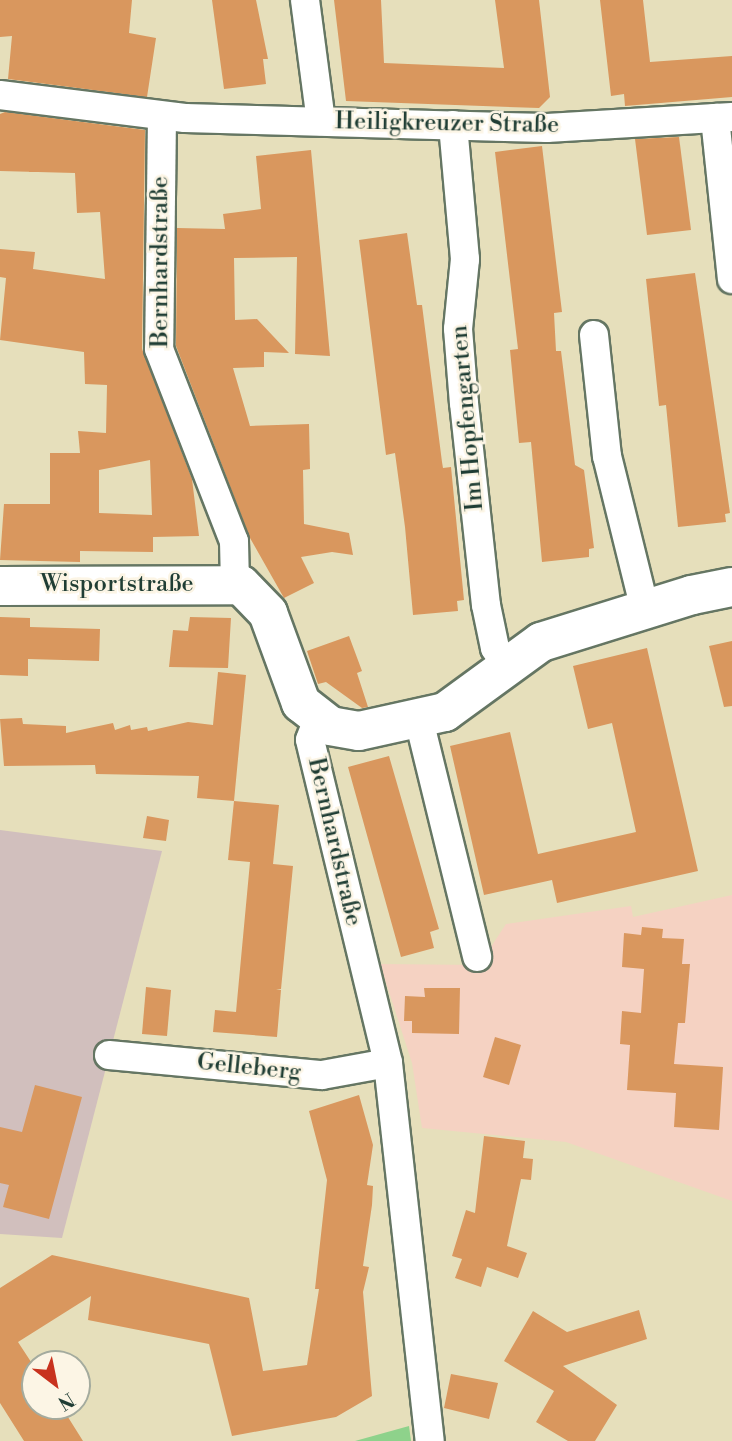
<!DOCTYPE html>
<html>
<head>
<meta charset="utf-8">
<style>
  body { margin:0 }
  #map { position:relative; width:732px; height:1441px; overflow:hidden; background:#e6dfbb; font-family:"Libre Bodoni",serif }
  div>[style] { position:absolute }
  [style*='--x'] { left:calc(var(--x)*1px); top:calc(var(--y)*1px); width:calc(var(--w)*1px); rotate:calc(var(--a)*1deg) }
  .built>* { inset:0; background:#f5d2c2 }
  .industrial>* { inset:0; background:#d1bfbd }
  .green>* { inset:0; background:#8ed28b }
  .building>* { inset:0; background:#d9975e }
  .roads { filter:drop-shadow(2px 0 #657663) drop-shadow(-2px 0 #657663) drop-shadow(0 2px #657663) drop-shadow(0 -2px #657663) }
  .street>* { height:28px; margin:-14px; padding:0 14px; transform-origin:14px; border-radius:14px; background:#fff }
  .secondary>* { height:38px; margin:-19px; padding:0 19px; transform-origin:19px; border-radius:19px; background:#fff }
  span { translate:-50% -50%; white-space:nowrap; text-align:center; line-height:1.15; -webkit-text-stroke:5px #fcf5e5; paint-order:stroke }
  .street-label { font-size:24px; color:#1f3d34 }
  .north { position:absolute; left:21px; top:1350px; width:70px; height:70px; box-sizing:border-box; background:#fcf5e5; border:2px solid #a4ab9e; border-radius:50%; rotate:148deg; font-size:19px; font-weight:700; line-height:28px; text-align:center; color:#1f3d34 }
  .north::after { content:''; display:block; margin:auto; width:24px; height:32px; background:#c8321e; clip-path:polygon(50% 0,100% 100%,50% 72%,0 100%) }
</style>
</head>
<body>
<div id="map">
  <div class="built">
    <div style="clip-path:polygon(732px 895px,732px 1311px,732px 1201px,566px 1142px,422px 1128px,412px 1063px,380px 964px,479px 965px,506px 924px,631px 906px,633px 917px)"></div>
  </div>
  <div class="industrial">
    <div style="clip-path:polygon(0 830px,162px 851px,62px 1238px,0 1234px)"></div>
  </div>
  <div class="green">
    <div style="clip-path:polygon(409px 1426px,411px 1441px,355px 1441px)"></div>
  </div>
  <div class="building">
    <div style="clip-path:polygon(0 0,132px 0,129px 33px,156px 38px,147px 97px,8px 79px,12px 36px,0 37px)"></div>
    <div style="clip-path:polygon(212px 0,256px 0,268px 59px,263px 59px,266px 84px,224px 89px)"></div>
    <div style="clip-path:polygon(334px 0,381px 0,384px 63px,504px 68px,495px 0,539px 0,550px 97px,539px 108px,346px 101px)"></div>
    <div style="clip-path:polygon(600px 0,643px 0,650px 62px,732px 56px,732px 97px,625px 106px,624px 94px,611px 96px)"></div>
    <div style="clip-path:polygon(evenodd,5px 112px,145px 130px,142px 349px,192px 479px,199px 536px,153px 537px,153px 552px,80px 551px,80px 562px,0 560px,4px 504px,50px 504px,50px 453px,80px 453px,78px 431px,106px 433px,107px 385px,85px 384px,84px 352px,0 340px,6px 278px,0 277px,0 249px,35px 252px,33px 269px,105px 279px,100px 212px,77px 213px,75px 173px,0 171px,0 114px,5px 112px,150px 460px,152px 515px,99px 513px,99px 470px,150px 460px)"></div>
    <div style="clip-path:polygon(679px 137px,691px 230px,647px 235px,635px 139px)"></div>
    <div style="clip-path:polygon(542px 146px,562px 312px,554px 313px,556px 351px,561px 351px,575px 465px,584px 470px,594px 548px,589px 549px,589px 557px,542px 562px,531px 442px,519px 443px,510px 350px,518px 349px,495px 152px)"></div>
    <div style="clip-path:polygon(311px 150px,330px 356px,295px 354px,297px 257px,234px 258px,235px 320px,257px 319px,289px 353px,264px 352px,264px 367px,233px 368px,250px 426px,309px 424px,310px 469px,303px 470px,304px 524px,349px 533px,353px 555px,332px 552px,301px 557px,314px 583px,284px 598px,250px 538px,176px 346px,177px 228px,225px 229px,223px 214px,261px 209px,256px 156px)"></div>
    <div style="clip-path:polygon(407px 233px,417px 305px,422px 305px,442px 462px,443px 468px,451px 467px,464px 600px,457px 601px,458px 611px,413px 615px,405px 527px,395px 453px,386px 455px,359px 240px)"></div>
    <div style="clip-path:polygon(695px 273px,730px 513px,725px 514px,726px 522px,678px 527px,666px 405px,659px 406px,646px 279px)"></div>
    <div style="clip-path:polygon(0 617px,30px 618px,30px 627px,100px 629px,99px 661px,28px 659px,28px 676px,0 675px)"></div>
    <div style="clip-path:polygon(190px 617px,231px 618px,228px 668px,169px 667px,173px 630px,188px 631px)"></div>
    <div style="clip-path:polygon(349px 636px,362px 671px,357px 673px,368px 707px,362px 708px,326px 682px,318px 684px,307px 651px)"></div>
    <div style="clip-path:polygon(732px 641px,732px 706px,724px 707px,709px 646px)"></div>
    <div style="clip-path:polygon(647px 648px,698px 871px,557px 903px,552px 880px,484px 895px,450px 746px,510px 732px,538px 854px,636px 832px,612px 723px,588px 729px,573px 666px)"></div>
    <div style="clip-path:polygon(218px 672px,246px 675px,234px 801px,197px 798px,199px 776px,96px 774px,95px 765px,4px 766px,0 719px,22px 718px,23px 724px,66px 726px,66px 733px,113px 723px,115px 730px,130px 725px,131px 730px,147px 727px,148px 731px,188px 722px,213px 725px)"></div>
    <div style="clip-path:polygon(389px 756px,439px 929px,430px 932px,434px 948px,401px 957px,348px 767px)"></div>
    <div style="clip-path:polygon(234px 801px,279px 805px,273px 864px,293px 866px,281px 989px,276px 990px,281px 990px,277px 1037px,213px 1032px,215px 1010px,236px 1012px,250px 862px,228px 860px)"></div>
    <div style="clip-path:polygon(147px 816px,169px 820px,166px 841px,143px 838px)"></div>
    <div style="clip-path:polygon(642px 927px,663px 929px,662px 938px,684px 939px,682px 964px,690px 964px,685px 1023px,678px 1023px,674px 1064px,723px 1067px,719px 1130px,674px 1127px,676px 1093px,627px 1090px,630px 1045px,620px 1044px,622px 1011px,641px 1013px,644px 969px,622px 967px,624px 933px,641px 935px)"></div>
    <div style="clip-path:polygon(146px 987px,171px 990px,167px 1036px,142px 1034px)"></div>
    <div style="clip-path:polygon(424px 988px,460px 988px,459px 1034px,412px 1033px,412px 1021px,404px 1021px,405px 996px,425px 997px)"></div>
    <div style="clip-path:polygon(495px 1037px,521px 1045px,509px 1085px,483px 1077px)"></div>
    <div style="clip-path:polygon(35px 1085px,82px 1097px,49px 1219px,3px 1207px,9px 1185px,0 1183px,0 1127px,22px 1132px)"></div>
    <div style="clip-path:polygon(359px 1095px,373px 1145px,367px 1185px,373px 1186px,372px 1205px,363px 1266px,369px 1267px,363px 1292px,372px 1396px,336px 1417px,232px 1436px,209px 1344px,88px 1320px,91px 1296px,18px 1342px,35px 1368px,35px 1406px,61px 1406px,83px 1441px,24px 1441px,0 1403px,0 1288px,52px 1255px,249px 1298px,263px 1371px,307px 1365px,319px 1289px,315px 1289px,327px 1180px,309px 1111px)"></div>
    <div style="clip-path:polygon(484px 1136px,525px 1141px,523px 1158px,533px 1159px,531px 1180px,521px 1179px,507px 1246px,527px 1253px,518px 1278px,487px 1267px,481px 1287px,455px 1278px,462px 1259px,452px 1256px,466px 1210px,475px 1213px)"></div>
    <div style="clip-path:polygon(639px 1310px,647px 1339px,563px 1366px,617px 1405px,595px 1441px,568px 1441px,536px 1422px,554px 1391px,504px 1361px,533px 1311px,567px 1332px)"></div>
    <div style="clip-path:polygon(451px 1374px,498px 1383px,489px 1419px,444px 1408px)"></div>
  </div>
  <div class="roads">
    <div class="street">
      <div style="--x:305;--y:0;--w:122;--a:82.5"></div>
      <div style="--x:0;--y:95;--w:186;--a:7.1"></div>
      <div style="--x:185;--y:118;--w:362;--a:1.6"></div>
      <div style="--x:547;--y:128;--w:185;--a:-3.4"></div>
      <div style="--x:162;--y:116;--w:233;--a:90.7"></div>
      <div style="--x:159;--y:349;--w:206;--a:68.7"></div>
      <div style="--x:234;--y:541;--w:44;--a:88.7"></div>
      <div style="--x:715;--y:118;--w:162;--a:84"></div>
      <div style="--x:453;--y:125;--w:135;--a:84.9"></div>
      <div style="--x:465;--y:259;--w:70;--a:95.7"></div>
      <div style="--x:458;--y:329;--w:74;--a:85.4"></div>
      <div style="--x:464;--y:403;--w:203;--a:83.8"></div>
      <div style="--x:486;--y:605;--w:44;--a:78.2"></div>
      <div style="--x:495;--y:648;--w:20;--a:57"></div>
      <div style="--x:594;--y:335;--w:122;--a:83.9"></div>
      <div style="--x:607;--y:456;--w:158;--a:76.1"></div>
      <div style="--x:318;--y:719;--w:22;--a:111"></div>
      <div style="--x:310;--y:740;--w:332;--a:76.4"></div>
      <div style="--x:388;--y:1063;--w:380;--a:83.7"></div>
      <div style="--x:419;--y:720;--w:244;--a:76.2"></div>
      <div style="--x:109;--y:1055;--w:214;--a:5.4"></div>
      <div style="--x:322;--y:1075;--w:67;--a:-10.3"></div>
    </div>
    <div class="secondary">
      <div style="--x:0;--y:586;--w:241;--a:-0.2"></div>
      <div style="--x:241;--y:585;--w:39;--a:46"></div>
      <div style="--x:268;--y:613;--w:96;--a:69.9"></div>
      <div style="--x:301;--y:703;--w:37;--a:38"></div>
      <div style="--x:330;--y:726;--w:29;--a:10"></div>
      <div style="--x:359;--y:731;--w:88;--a:-12.5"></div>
      <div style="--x:445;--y:712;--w:119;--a:-36.1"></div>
      <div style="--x:541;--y:642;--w:158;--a:-17.3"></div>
      <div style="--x:692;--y:595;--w:41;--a:-11.3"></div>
    </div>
  </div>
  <div class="street-label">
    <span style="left:447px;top:124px;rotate:1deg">Heiligkreuzer Straße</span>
    <span style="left:161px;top:262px;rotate:-90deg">Bernhardstraße</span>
    <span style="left:468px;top:418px;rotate:-95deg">Im Hopfengarten</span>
    <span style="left:117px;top:585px">Wisportstraße</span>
    <span style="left:334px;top:842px;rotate:77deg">Bernhardstraße</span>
    <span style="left:249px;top:1068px;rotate:6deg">Gelleberg</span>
  </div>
  <div class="north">N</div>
</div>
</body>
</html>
